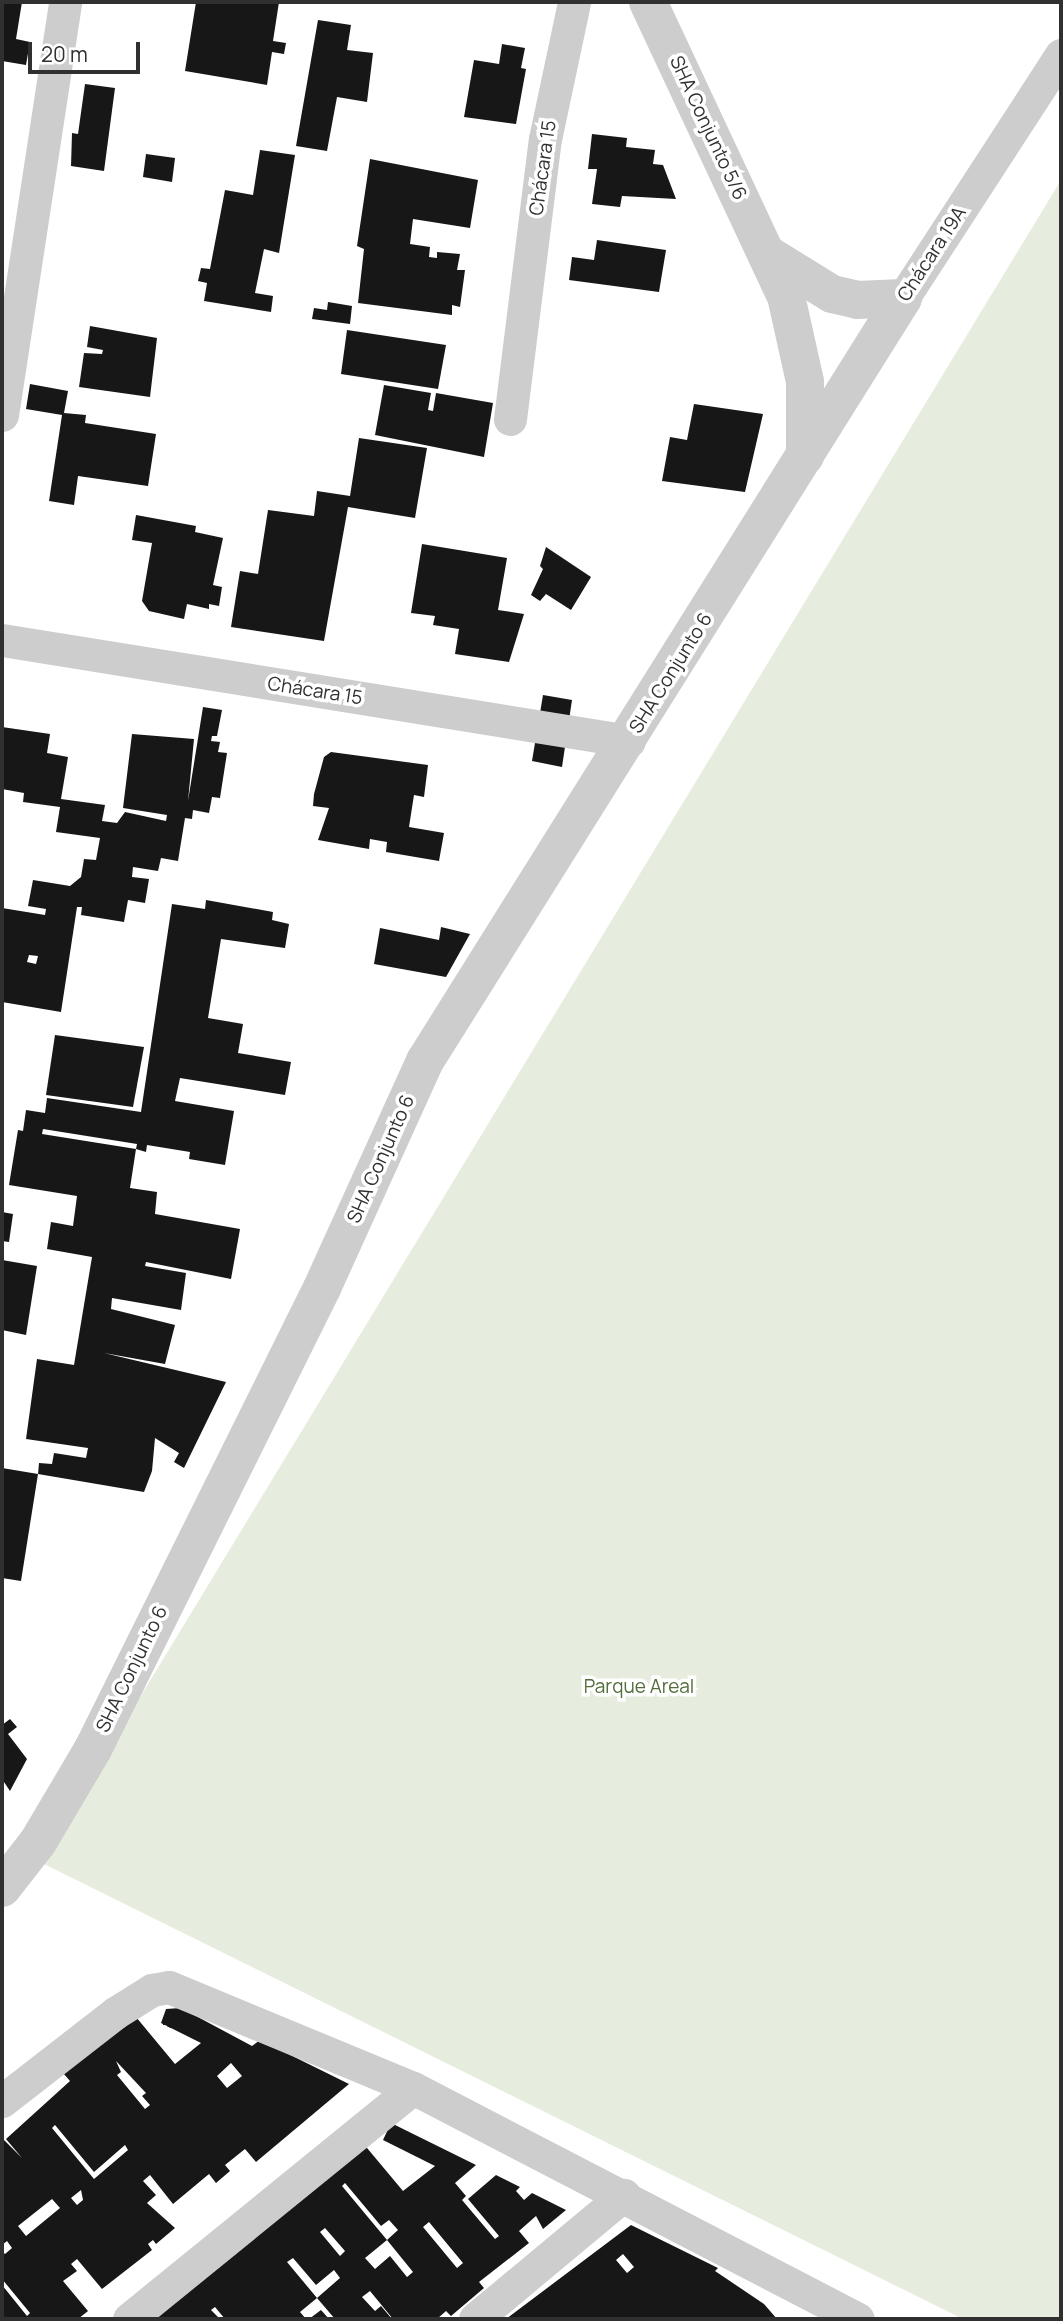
<!DOCTYPE html>
<html>
<head>
<meta charset="utf-8">
<style>
  body { margin:0 }
  #map { position:relative; width:1063px; height:2321px; overflow:hidden; background:#fff; font-family:Manrope,sans-serif }
  div>[style] { position:absolute }
  [style*='--x'] { left:calc(var(--x)*1px); top:calc(var(--y)*1px); width:calc(var(--w)*1px); rotate:calc(var(--a)*1deg) }
  .green>* { inset:0; background:#e7edde }
  .building>* { inset:0; background:#171717 }
  .minor>* { height:33px; margin:-16.5px; padding:0 16.5px; transform-origin:16.5px; border-radius:16.5px; background:#cdcdcd }
  .tertiary>* { height:38px; margin:-19px; padding:0 19px; transform-origin:19px; border-radius:19px; background:#cdcdcd }
  span { translate:-50% -50%; white-space:nowrap; text-align:center; line-height:1.15; -webkit-text-stroke:7px #fff; paint-order:stroke }
  .street-label { font-size:19px; color:#303030 }
  .park-label { font-size:19px; color:#546d3c }
  .frame { position:absolute; inset:0; border:4px solid #303030; pointer-events:none }
  .scale { position:absolute; left:28px; top:42px; width:112px; height:32px; box-sizing:border-box; border:4px solid #303030; border-top:0; padding-left:9px; font-size:21px; line-height:24px; white-space:nowrap; color:#303030; -webkit-text-stroke:5px #fff; paint-order:stroke }
</style>
</head>
<body>
<div id="map">
  <div class="green">
    <div style="clip-path:polygon(1061px 180px,1061px 2319px,963px 2319px,40px 1862px)"></div>
  </div>
  <div class="building">
    <div style="clip-path:polygon(2px 2px,22px 2px,16px 39px,30px 42px,26px 65px,2px 61px)"></div>
    <div style="clip-path:polygon(196px 2px,279px 2px,273px 41px,286px 43px,284px 54px,272px 52px,267px 85px,185px 71px)"></div>
    <div style="clip-path:polygon(318px 20px,351px 25px,347px 50px,373px 53px,367px 102px,337px 97px,327px 151px,296px 146px)"></div>
    <div style="clip-path:polygon(502px 44px,525px 48px,521px 68px,526px 69px,516px 124px,464px 117px,474px 60px,499px 64px)"></div>
    <div style="clip-path:polygon(85px 84px,115px 88px,104px 171px,71px 166px,72px 133px,78px 134px)"></div>
    <div style="clip-path:polygon(592px 134px,627px 138px,626px 147px,655px 150px,653px 164px,663px 165px,676px 199px,622px 196px,620px 207px,592px 204px,597px 169px,588px 169px)"></div>
    <div style="clip-path:polygon(260px 150px,295px 155px,279px 253px,264px 249px,255px 293px,273px 296px,271px 312px,204px 301px,207px 283px,198px 281px,201px 268px,210px 269px,225px 190px,253px 195px)"></div>
    <div style="clip-path:polygon(146px 154px,175px 158px,172px 182px,143px 177px)"></div>
    <div style="clip-path:polygon(370px 159px,478px 180px,470px 228px,413px 219px,410px 244px,430px 247px,429px 257px,437px 258px,437px 252px,460px 254px,457px 270px,465px 270px,460px 307px,452px 305px,452px 315px,358px 303px,364px 249px,357px 246px)"></div>
    <div style="clip-path:polygon(597px 240px,666px 250px,659px 292px,569px 280px,572px 257px,594px 260px)"></div>
    <div style="clip-path:polygon(328px 302px,352px 306px,350px 324px,312px 319px,314px 308px,327px 310px)"></div>
    <div style="clip-path:polygon(90px 326px,157px 338px,150px 397px,79px 387px,84px 353px,102px 354px,103px 350px,87px 347px)"></div>
    <div style="clip-path:polygon(347px 330px,446px 345px,438px 389px,341px 374px)"></div>
    <div style="clip-path:polygon(30px 384px,68px 391px,64px 413px,86px 415px,85px 423px,156px 434px,148px 486px,78px 476px,74px 505px,49px 501px,62px 415px,26px 409px)"></div>
    <div style="clip-path:polygon(384px 385px,431px 393px,428px 410px,433px 411px,436px 393px,493px 403px,484px 457px,375px 435px)"></div>
    <div style="clip-path:polygon(694px 404px,763px 414px,745px 492px,662px 481px,670px 437px,687px 440px)"></div>
    <div style="clip-path:polygon(359px 438px,427px 448px,415px 518px,348px 507px,324px 641px,231px 627px,240px 571px,258px 574px,268px 510px,314px 516px,317px 491px,350px 496px)"></div>
    <div style="clip-path:polygon(136px 515px,196px 526px,195px 532px,223px 538px,213px 585px,222px 587px,219px 606px,209px 604px,209px 609px,187px 604px,184px 619px,149px 611px,142px 601px,152px 543px,132px 540px)"></div>
    <div style="clip-path:polygon(422px 544px,507px 558px,498px 610px,524px 614px,509px 662px,455px 654px,459px 629px,433px 625px,435px 616px,411px 613px)"></div>
    <div style="clip-path:polygon(546px 547px,591px 577px,571px 610px,546px 594px,540px 601px,531px 595px,543px 569px,540px 566px)"></div>
    <div style="clip-path:polygon(543px 695px,572px 700px,562px 767px,532px 761px)"></div>
    <div style="clip-path:polygon(evenodd,203px 707px,222px 710px,217px 736px,212px 736px,211px 741px,220px 742px,218px 752px,227px 753px,220px 798px,212px 797px,209px 813px,193px 810px,192px 819px,185px 818px,178px 861px,161px 858px,158px 871px,133px 867px,132px 877px,149px 879px,145px 903px,128px 900px,124px 922px,81px 915px,82px 907px,77px 907px,61px 1012px,2px 1002px,2px 908px,45px 915px,46px 909px,28px 906px,33px 880px,70px 886px,81px 877px,84px 859px,96px 860px,100px 838px,56px 832px,60px 807px,23px 802px,24px 793px,2px 789px,2px 727px,50px 734px,47px 753px,68px 757px,61px 799px,105px 805px,102px 821px,117px 823px,125px 812px,166px 821px,167px 815px,123px 808px,132px 734px,194px 739px,188px 801px,203px 707px,29px 955px,38px 956px,36px 964px,27px 962px,29px 955px)"></div>
    <div style="clip-path:polygon(331px 752px,428px 765px,424px 797px,414px 795px,409px 827px,444px 833px,439px 861px,386px 852px,387px 842px,370px 839px,369px 849px,318px 840px,329px 808px,313px 806px,314px 794px,324px 757px)"></div>
    <div style="clip-path:polygon(evenodd,206px 900px,273px 912px,272px 920px,289px 924px,285px 948px,221px 939px,208px 1018px,243px 1024px,238px 1053px,291px 1062px,285px 1095px,180px 1078px,175px 1101px,234px 1111px,225px 1165px,189px 1159px,190px 1152px,147px 1145px,146px 1152px,136px 1149px,130px 1188px,157px 1192px,155px 1214px,240px 1229px,231px 1279px,146px 1262px,145px 1266px,186px 1273px,181px 1310px,112px 1298px,111px 1309px,175px 1325px,165px 1364px,104px 1353px,226px 1382px,184px 1468px,174px 1462px,179px 1453px,155px 1438px,152px 1471px,144px 1492px,38px 1474px,39px 1463px,52px 1464px,54px 1453px,86px 1458px,88px 1448px,26px 1439px,37px 1359px,74px 1365px,92px 1257px,47px 1249px,51px 1222px,73px 1226px,77px 1196px,9px 1185px,18px 1130px,23px 1131px,26px 1110px,45px 1113px,47px 1098px,141px 1112px,172px 904px,205px 909px,206px 900px,43px 1129px,137px 1144px,136px 1149px,42px 1134px,43px 1129px)"></div>
    <div style="clip-path:polygon(441px 927px,470px 934px,446px 977px,374px 964px,380px 928px,439px 940px)"></div>
    <div style="clip-path:polygon(55px 1035px,144px 1047px,133px 1107px,46px 1095px)"></div>
    <div style="clip-path:polygon(2px 1212px,13px 1214px,9px 1242px,2px 1241px)"></div>
    <div style="clip-path:polygon(2px 1260px,37px 1266px,26px 1335px,2px 1330px)"></div>
    <div style="clip-path:polygon(2px 1468px,38px 1474px,21px 1581px,2px 1578px)"></div>
    <div style="clip-path:polygon(10px 1719px,17px 1727px,8px 1734px,27px 1759px,10px 1791px,2px 1779px,2px 1725px)"></div>
    <div style="clip-path:polygon(evenodd,181px 2008px,252px 2046px,260px 2040px,349px 2084px,256px 2162px,245px 2149px,225px 2165px,230px 2171px,216px 2183px,209px 2174px,173px 2204px,150px 2175px,143px 2181px,156px 2195px,147px 2203px,175px 2228px,156px 2244px,153px 2240px,148px 2244px,152px 2250px,102px 2289px,77px 2259px,71px 2264px,77px 2271px,63px 2281px,88px 2311px,78px 2319px,2px 2319px,2px 2285px,27px 2316px,30px 2313px,2px 2279px,2px 2251px,5px 2254px,12px 2248px,7px 2241px,2px 2245px,2px 2138px,22px 2158px,6px 2139px,70px 2081px,63px 2073px,136px 2017px,175px 2064px,201px 2043px,161px 2023px,166px 2009px,181px 2008px,116px 2061px,146px 2093px,142px 2096px,150px 2105px,145px 2109px,117px 2075px,121px 2072px,116px 2061px,181px 2008px,231px 2063px,242px 2076px,227px 2088px,217px 2076px,231px 2063px,181px 2008px,55px 2125px,94px 2172px,125px 2145px,128px 2150px,94px 2179px,52px 2128px,55px 2125px,181px 2008px,81px 2190px,83px 2200px,77px 2205px,71px 2198px,81px 2190px,181px 2008px,52px 2199px,60px 2208px,26px 2236px,18px 2226px,52px 2199px)"></div>
    <div style="clip-path:polygon(evenodd,391px 2123px,476px 2165px,455px 2183px,466px 2196px,462px 2200px,495px 2239px,499px 2236px,468px 2199px,496px 2175px,520px 2187px,516px 2191px,524px 2200px,532px 2193px,566px 2210px,543px 2229px,536px 2216px,519px 2231px,529px 2243px,479px 2282px,484px 2288px,451px 2316px,446px 2311px,437px 2319px,393px 2319px,370px 2291px,362px 2297px,375px 2311px,381px 2306px,392px 2319px,335px 2319px,317px 2298px,340px 2278px,334px 2270px,316px 2285px,293px 2258px,287px 2262px,317px 2298px,300px 2312px,306px 2319px,225px 2319px,215px 2307px,211px 2310px,220px 2319px,139px 2319px,357px 2136px,403px 2191px,435px 2166px,383px 2140px,391px 2123px,345px 2183px,381px 2226px,389px 2220px,398px 2230px,387px 2240px,342px 2186px,345px 2183px,391px 2123px,429px 2222px,463px 2263px,457px 2268px,423px 2227px,429px 2222px,391px 2123px,325px 2228px,345px 2251px,340px 2256px,320px 2232px,325px 2228px,391px 2123px,387px 2240px,413px 2272px,407px 2277px,390px 2256px,375px 2269px,365px 2258px,387px 2240px)"></div>
    <div style="clip-path:polygon(evenodd,631px 2225px,718px 2268px,715px 2271px,764px 2304px,777px 2319px,506px 2319px,631px 2225px,623px 2254px,634px 2267px,627px 2273px,616px 2260px,623px 2254px)"></div>
    <div style="clip-path:polygon(321px 2310px,329px 2319px,309px 2319px)"></div>
  </div>
  <div class="minor">
    <div style="--x:903;--y:298;--w:290;--a:-57"></div>
    <div style="--x:2;--y:415;--w:418;--a:-81.3"></div>
    <div style="--x:510;--y:419;--w:282;--a:-82.9"></div>
    <div style="--x:545;--y:139;--w:140;--a:-78"></div>
    <div style="--x:2;--y:640;--w:635;--a:9.15"></div>
    <div style="--x:2;--y:2101;--w:143;--a:-37.9"></div>
    <div style="--x:115;--y:2013;--w:44;--a:-31.9"></div>
    <div style="--x:152;--y:1990;--w:17;--a:-10"></div>
    <div style="--x:169;--y:1987;--w:264;--a:22.5"></div>
    <div style="--x:413;--y:2088;--w:501;--a:27.43"></div>
    <div style="--x:129;--y:2319;--w:366;--a:-39.1"></div>
    <div style="--x:475;--y:2319;--w:194;--a:-39.8"></div>
  </div>
  <div class="tertiary">
    <div style="--x:648;--y:2;--w:325;--a:64.9"></div>
    <div style="--x:786;--y:296;--w:88;--a:77.5"></div>
    <div style="--x:805;--y:382;--w:74;--a:90"></div>
    <div style="--x:767;--y:254;--w:76;--a:31.6"></div>
    <div style="--x:832;--y:294;--w:26;--a:13"></div>
    <div style="--x:857;--y:300;--w:46;--a:-2.5"></div>
    <div style="--x:2;--y:1888;--w:58;--a:-52"></div>
    <div style="--x:38;--y:1842;--w:108;--a:-59.4"></div>
    <div style="--x:93;--y:1749;--w:515;--a:-63.58"></div>
    <div style="--x:322;--y:1288;--w:249;--a:-65.6"></div>
    <div style="--x:425;--y:1061;--w:900;--a:-57.93"></div>
  </div>
  <div class="street-label">
    <span style="left:708px;top:128px;rotate:65deg">SHA Conjunto 5/6</span>
    <span style="left:543px;top:168px;rotate:-82deg">Chácara 15</span>
    <span style="left:932px;top:254px;rotate:-57deg">Chácara 19A</span>
    <span style="left:671px;top:673px;rotate:-58deg">SHA Conjunto 6</span>
    <span style="left:315px;top:691px;rotate:9deg">Chácara 15</span>
    <span style="left:381px;top:1159px;rotate:-66deg">SHA Conjunto 6</span>
    <span style="left:132px;top:1669px;rotate:-64deg">SHA Conjunto 6</span>
  </div>
  <div class="park-label">
    <span style="left:639px;top:1687px">Parque Areal</span>
  </div>
  <div class="frame"></div>
  <div class="scale">20 m</div>
</div>
</body>
</html>
